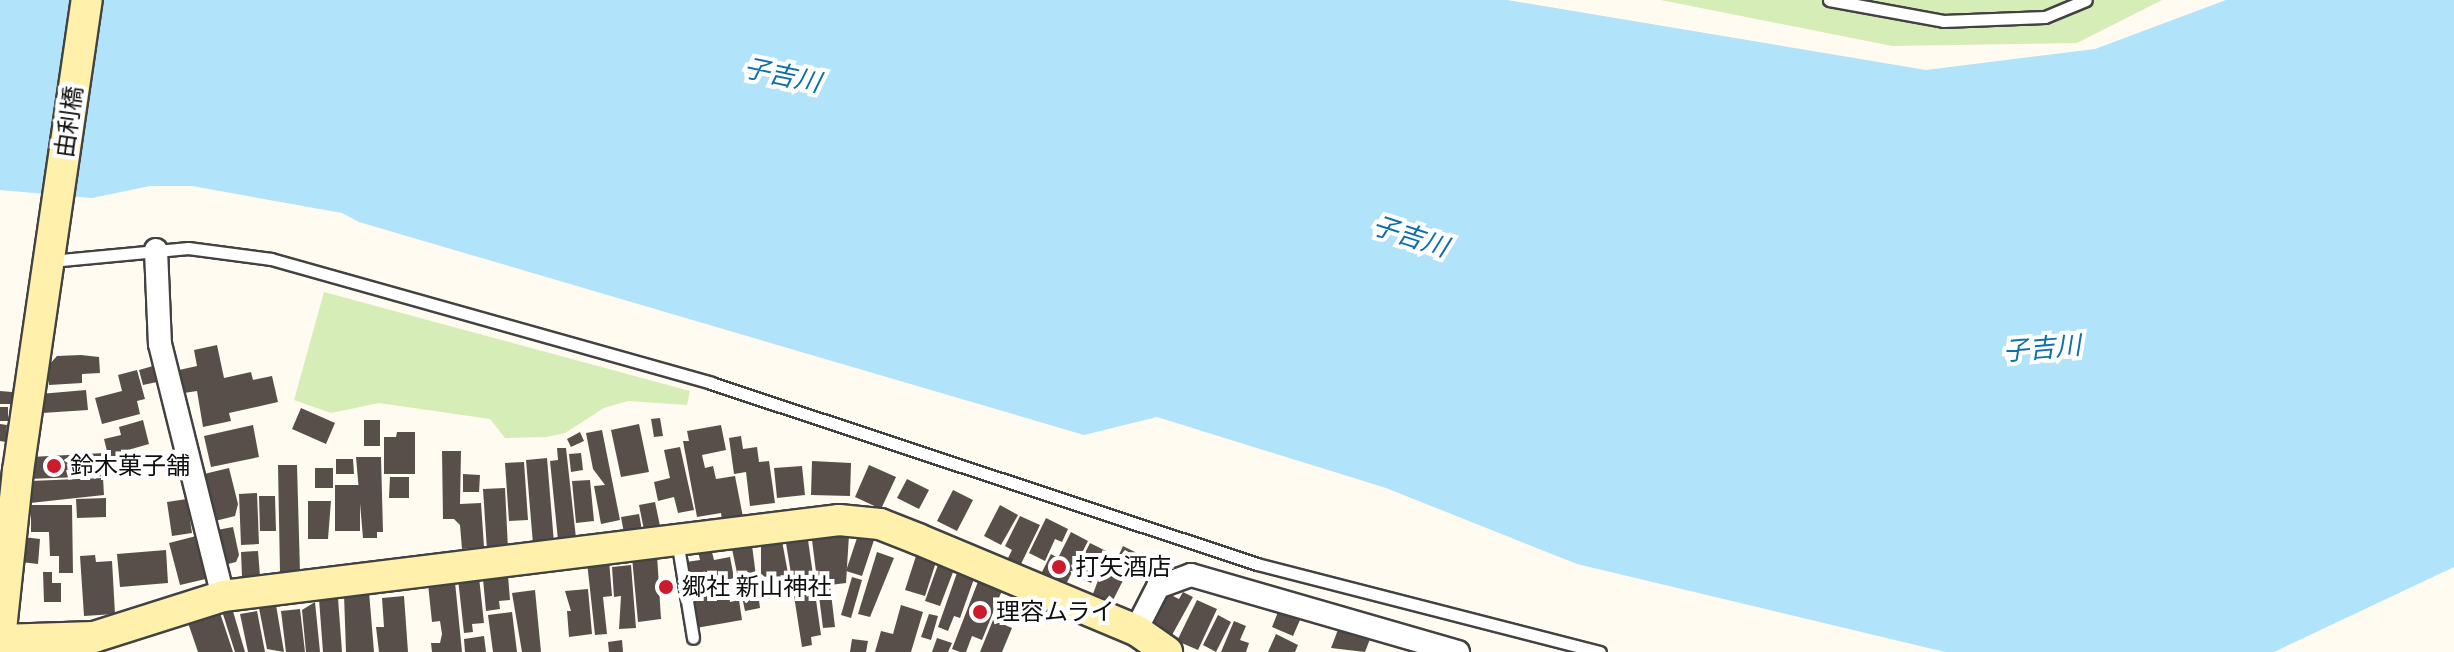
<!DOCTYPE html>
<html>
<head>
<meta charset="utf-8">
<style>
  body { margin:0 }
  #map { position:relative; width:2454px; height:652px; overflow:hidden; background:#fffbf1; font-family:"Zilla Slab","Noto Sans JP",serif }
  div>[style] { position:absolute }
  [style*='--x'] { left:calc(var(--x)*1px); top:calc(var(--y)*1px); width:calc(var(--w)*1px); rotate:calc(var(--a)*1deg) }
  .green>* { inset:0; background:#d6edb7 }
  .water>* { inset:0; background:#b1e3fb }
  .building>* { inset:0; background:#594f4a }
  .roads { filter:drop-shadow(2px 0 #424242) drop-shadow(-2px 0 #424242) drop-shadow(0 2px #424242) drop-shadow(0 -2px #424242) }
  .lane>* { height:11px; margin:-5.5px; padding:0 5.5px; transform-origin:5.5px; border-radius:5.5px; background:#fff }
  .street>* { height:22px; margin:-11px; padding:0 11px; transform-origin:11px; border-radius:11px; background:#fff }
  .secondary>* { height:30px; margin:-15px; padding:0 15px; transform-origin:15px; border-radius:15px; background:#fff1ac }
  .dots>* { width:22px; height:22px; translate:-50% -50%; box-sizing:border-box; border:4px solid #fff; border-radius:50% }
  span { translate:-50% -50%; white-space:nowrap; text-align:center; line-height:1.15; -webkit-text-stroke:8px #fff; paint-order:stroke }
  .street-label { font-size:24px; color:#0f0f0f }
  .poi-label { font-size:24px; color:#0f0f0f }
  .left { translate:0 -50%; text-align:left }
  .water-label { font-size:26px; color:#0d6fac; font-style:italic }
</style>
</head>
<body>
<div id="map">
  <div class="green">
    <div style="clip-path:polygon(1661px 0,2162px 0,2077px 43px,1892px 46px)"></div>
    <div style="clip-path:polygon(324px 292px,690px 391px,687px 405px,628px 401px,604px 408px,565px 433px,546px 437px,505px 438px,490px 419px,379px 403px,331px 413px,294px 400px)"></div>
  </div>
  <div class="water">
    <div style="clip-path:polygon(0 0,1507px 0,1926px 70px,2095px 49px,2226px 0,2454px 0,2454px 567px,2274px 652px,1945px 652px,1577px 564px,1386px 488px,1157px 417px,1084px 435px,359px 222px,342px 213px,192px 186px,150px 186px,92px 198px,0 190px)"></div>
  </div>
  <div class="building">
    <div style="clip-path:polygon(217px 345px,224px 378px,251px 372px,253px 380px,272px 376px,278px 402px,229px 413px,231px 421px,203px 427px,197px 391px,184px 393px,179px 370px,197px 366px,194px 350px)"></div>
    <div style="clip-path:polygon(81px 355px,99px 357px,100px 373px,82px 374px,82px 383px,49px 385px,48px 366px,57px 356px)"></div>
    <div style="clip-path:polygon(153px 366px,157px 382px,143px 385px,139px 370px)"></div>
    <div style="clip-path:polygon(137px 370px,145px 399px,137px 401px,140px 414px,102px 424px,95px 398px,122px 391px,118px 375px)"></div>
    <div style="clip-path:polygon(86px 390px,88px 410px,42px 413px,40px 394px)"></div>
    <div style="clip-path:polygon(0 391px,12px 392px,12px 404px,0 404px)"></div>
    <div style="clip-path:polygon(0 407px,8px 407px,8px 421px,0 421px)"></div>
    <div style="clip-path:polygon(301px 408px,335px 423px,326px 444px,292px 429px)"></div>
    <div style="clip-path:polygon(660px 418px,663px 436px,654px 437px,651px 419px)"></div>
    <div style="clip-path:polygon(143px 420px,149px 444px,128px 450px,133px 471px,113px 476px,104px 439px,121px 435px,119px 427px)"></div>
    <div style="clip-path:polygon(364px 420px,380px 420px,380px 446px,364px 446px)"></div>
    <div style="clip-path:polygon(0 424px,7px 425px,6px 442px,0 441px)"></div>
    <div style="clip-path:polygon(639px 424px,649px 472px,621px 477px,611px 430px)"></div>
    <div style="clip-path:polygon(253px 425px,259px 457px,211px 467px,204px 436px)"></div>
    <div style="clip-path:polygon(721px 425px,726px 450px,702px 455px,705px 468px,713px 466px,716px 479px,735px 476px,743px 517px,722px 521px,721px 513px,697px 517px,683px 441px,689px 441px,687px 431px)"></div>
    <div style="clip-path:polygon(602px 430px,620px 520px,601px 524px,594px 486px,605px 485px,593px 469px,586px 433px)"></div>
    <div style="clip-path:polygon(397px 432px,415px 432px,415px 474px,384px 474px,384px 437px,396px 437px)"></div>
    <div style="clip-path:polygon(580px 432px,584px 441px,571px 447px,567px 439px)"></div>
    <div style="clip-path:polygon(741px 436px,743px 449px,757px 447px,759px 462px,769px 461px,775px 503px,750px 506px,746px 472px,734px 474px,729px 438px)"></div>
    <div style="clip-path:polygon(680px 447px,694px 510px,678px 513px,674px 497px,658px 501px,654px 482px,670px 478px,664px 450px)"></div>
    <div style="clip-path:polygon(557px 448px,566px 448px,576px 538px,558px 540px,550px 461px,558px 460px)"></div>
    <div style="clip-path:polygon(442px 451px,461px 451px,460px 504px,481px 503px,484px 547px,462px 549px,460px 525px,454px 519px,443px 519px)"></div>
    <div style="clip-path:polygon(104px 453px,106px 476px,28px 479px,31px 457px)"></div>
    <div style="clip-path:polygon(581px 453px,583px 470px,571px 472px,569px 454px)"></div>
    <div style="clip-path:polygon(356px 457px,381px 457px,383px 532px,377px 532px,377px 538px,363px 538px)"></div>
    <div style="clip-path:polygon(547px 458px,554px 543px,533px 544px,526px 460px)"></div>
    <div style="clip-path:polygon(336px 459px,353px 459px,354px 474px,336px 474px)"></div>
    <div style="clip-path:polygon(812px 461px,851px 463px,850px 496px,811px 495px)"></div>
    <div style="clip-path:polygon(524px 462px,528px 520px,509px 521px,505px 463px)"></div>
    <div style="clip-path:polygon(278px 465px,297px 465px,300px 572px,280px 572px)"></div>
    <div style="clip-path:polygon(869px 465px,896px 477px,881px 509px,855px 497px)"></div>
    <div style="clip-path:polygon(802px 466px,805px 495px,777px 498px,774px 468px)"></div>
    <div style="clip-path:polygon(229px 468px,238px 504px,235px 516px,215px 521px,204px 474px)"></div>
    <div style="clip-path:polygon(315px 468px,333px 468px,333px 488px,315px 488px)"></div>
    <div style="clip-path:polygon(463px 474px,480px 475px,479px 492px,463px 492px)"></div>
    <div style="clip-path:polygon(390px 477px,409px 477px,409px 498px,389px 498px)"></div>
    <div style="clip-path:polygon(103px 478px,104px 495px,30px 503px,30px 481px)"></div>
    <div style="clip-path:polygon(907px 479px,929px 490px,919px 509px,897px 498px)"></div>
    <div style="clip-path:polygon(590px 480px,594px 521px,576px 523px,572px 481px)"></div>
    <div style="clip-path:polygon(335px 485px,360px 485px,360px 531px,335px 531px)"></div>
    <div style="clip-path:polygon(505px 488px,508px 549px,487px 550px,483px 489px)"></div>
    <div style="clip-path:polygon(953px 490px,973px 500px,957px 531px,937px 521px)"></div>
    <div style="clip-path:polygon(257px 493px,259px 544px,241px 545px,239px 494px)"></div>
    <div style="clip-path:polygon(259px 496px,275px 496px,276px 531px,260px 531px)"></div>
    <div style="clip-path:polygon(106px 498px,106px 517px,77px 518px,76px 499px)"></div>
    <div style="clip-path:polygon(187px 499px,192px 533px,172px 536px,167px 502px)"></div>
    <div style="clip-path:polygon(308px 501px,331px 501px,328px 539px,308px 539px)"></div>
    <div style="clip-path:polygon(655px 502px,660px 526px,644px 530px,639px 505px)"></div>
    <div style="clip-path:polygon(31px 505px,72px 505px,73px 573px,59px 573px,59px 556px,50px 556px,49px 532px,31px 532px)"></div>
    <div style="clip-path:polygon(1000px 505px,1018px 515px,1001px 545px,984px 536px)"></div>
    <div style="clip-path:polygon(639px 514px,642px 530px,624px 533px,621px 517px)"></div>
    <div style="clip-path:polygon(1020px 516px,1040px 525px,1020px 566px,1007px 560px,1012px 550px,1005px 546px)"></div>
    <div style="clip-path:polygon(1046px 518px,1068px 529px,1062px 542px,1055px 539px,1045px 561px,1029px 553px)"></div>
    <div style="clip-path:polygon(233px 527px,239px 555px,236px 562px,224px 565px,217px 530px)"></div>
    <div style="clip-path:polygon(859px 532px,875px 537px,862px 576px,846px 571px)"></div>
    <div style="clip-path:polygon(1071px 532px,1088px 541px,1064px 588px,1040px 576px,1051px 554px,1058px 558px)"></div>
    <div style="clip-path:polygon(200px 535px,210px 578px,180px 585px,169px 543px)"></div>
    <div style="clip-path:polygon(849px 535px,846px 583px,830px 585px,835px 627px,823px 628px,812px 540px)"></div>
    <div style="clip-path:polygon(23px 537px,40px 539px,38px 564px,21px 562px)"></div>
    <div style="clip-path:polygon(808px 540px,815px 589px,794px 592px,786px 543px)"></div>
    <div style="clip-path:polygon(782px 541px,792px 595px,761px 600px,761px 545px)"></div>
    <div style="clip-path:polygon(1090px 543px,1106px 551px,1091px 583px,1074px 575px)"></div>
    <div style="clip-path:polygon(752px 545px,760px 608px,745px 611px,732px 549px)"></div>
    <div style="clip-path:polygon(1123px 546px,1137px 553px,1109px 608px,1091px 599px,1105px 562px,1117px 559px)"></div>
    <div style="clip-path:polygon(711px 548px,714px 560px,730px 557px,734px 578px,726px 580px,730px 602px,739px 600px,742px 620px,696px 628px,692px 601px,705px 599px,692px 597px,686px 562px,700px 560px,698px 551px)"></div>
    <div style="clip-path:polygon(166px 550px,168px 583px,120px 587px,117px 554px)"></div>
    <div style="clip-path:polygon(258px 551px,260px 576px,242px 577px,241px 552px)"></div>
    <div style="clip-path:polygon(877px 552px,894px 558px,870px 617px,858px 614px)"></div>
    <div style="clip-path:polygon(95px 555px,96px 562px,112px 561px,115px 614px,84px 616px,80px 556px)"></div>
    <div style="clip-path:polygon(657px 555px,661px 619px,638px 622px,632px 557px)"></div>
    <div style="clip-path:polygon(916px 556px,936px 562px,925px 596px,905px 590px)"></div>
    <div style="clip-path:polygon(609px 560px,612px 596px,603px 597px,607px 634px,595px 635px,587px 562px)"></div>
    <div style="clip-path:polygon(939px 562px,955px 567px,940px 606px,925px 601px)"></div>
    <div style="clip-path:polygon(631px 565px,636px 628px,619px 629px,621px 596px,614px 597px,612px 567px)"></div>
    <div style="clip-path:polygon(958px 570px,975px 576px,960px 618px,954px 616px,948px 631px,938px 627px)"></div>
    <div style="clip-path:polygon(43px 572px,52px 572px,52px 583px,61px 583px,61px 602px,44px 602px)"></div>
    <div style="clip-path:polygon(508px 576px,510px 600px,499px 601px,500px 609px,486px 611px,483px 579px)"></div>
    <div style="clip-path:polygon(479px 577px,484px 623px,472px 624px,473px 632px,464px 633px,458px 579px)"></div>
    <div style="clip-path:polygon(852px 577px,862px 580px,851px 618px,841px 615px)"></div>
    <div style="clip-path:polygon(979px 579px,1003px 588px,982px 640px,972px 636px,966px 652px,960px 652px,952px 649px)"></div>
    <div style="clip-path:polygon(455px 582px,462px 652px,432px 652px,431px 643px,440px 643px,442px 634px,440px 621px,432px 622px,428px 584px)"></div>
    <div style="clip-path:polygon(588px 589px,592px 634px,569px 637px,567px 611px,571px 611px,565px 591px)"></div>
    <div style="clip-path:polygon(535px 590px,541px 652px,522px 652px,512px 593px)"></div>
    <div style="clip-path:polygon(369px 592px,374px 652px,346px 652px,344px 594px)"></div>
    <div style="clip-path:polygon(1183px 592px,1193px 597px,1172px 635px,1152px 624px,1169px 594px,1179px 599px)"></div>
    <div style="clip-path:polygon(815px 593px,821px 635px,811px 637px,812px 645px,802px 647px,794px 596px)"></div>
    <div style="clip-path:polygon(404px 596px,408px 652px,379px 652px,376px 627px,384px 627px,382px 598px)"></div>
    <div style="clip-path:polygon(338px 598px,342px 652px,323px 652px,319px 599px)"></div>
    <div style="clip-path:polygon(1027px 600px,1036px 603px,1028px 621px,1019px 617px)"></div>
    <div style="clip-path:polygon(1197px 600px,1217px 609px,1198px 650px,1177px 641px)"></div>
    <div style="clip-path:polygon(315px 602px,320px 652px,306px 652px,302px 610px)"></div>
    <div style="clip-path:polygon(276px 605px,284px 652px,267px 649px,259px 608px)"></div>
    <div style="clip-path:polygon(901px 605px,923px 612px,911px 652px,875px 652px,881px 631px,893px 634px)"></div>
    <div style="clip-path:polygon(232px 608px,245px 652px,235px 652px,222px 611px)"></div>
    <div style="clip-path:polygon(300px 609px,305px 652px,286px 652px,281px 611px)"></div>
    <div style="clip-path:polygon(219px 610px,233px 652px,198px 652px,187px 620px)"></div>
    <div style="clip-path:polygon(257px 611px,265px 652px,248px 652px,240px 614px)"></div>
    <div style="clip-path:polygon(512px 612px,517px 652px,493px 652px,488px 615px)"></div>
    <div style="clip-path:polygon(1278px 612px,1300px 620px,1293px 636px,1272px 627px)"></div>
    <div style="clip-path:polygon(929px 614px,938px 616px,931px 640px,921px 637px)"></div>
    <div style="clip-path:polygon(1218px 615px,1231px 622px,1216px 652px,1203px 645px)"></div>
    <div style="clip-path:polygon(993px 620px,1012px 628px,1002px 652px,980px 652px)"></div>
    <div style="clip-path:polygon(1234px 621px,1246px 626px,1240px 640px,1249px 643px,1246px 652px,1221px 652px)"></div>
    <div style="clip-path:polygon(1339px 627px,1370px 639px,1365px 652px,1331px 648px)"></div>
    <div style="clip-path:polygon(1276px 634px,1298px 645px,1295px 652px,1268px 652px)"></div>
    <div style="clip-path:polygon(484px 636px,486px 652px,465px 652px,464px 639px)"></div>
    <div style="clip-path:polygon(937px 638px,952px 643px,948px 652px,932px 652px)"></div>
    <div style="clip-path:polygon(852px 639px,868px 641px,866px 652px,850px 652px)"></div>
    <div style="clip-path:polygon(622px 640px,623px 652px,609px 652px,608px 642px)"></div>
  </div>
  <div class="roads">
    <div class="lane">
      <div style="--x:1829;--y:0;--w:116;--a:10.4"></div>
      <div style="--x:1943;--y:21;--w:102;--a:-2.2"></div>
      <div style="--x:2045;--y:17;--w:44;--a:-22.5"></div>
      <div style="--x:51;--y:261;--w:138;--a:-5.4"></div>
      <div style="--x:188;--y:248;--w:84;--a:7.5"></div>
      <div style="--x:271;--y:259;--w:457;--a:15.7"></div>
      <div style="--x:711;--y:383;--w:575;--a:18.34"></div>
      <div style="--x:1257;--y:564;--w:354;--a:14.4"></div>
      <div style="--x:677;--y:540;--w:99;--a:80.7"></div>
    </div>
    <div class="street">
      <div style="--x:156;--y:250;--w:94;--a:87.6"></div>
      <div style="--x:160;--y:344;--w:260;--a:76"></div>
      <div style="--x:1136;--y:630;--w:48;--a:-62.9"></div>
      <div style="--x:1158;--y:587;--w:35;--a:-20"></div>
      <div style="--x:1191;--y:575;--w:278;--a:16.1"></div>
    </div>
    <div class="secondary">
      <div style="--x:0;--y:639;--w:169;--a:-83.9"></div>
      <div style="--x:18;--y:471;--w:476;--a:-81.7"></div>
      <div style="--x:0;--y:640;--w:94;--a:-1.8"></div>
      <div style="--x:94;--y:637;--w:135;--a:-17.6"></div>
      <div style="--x:223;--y:596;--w:621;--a:-7.03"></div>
      <div style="--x:839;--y:520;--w:41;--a:5.6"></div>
      <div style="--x:880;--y:524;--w:41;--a:21.5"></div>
      <div style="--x:918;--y:539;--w:236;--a:22.7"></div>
      <div style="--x:1136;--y:630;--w:38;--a:35"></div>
    </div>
  </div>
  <div class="dots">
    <div style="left:54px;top:466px;background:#cb1b2d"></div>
    <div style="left:1059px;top:567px;background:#cb1b2d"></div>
    <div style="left:666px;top:587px;background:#cb1b2d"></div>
    <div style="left:980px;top:612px;background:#cb1b2d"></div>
  </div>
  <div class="street-label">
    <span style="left:69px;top:122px;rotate:-82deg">由利橋</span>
  </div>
  <div class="poi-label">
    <span class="left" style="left:70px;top:466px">鈴木菓子舗</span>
    <span class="left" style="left:1075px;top:567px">打矢酒店</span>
    <span class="left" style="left:682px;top:587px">郷社 新山神社</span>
    <span class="left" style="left:996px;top:612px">理容ムライ</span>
  </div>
  <div class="water-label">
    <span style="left:782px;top:76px;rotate:12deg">子吉川</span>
    <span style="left:1410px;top:237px;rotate:18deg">子吉川</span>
    <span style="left:2042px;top:349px;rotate:-5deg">子吉川</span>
  </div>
</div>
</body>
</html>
